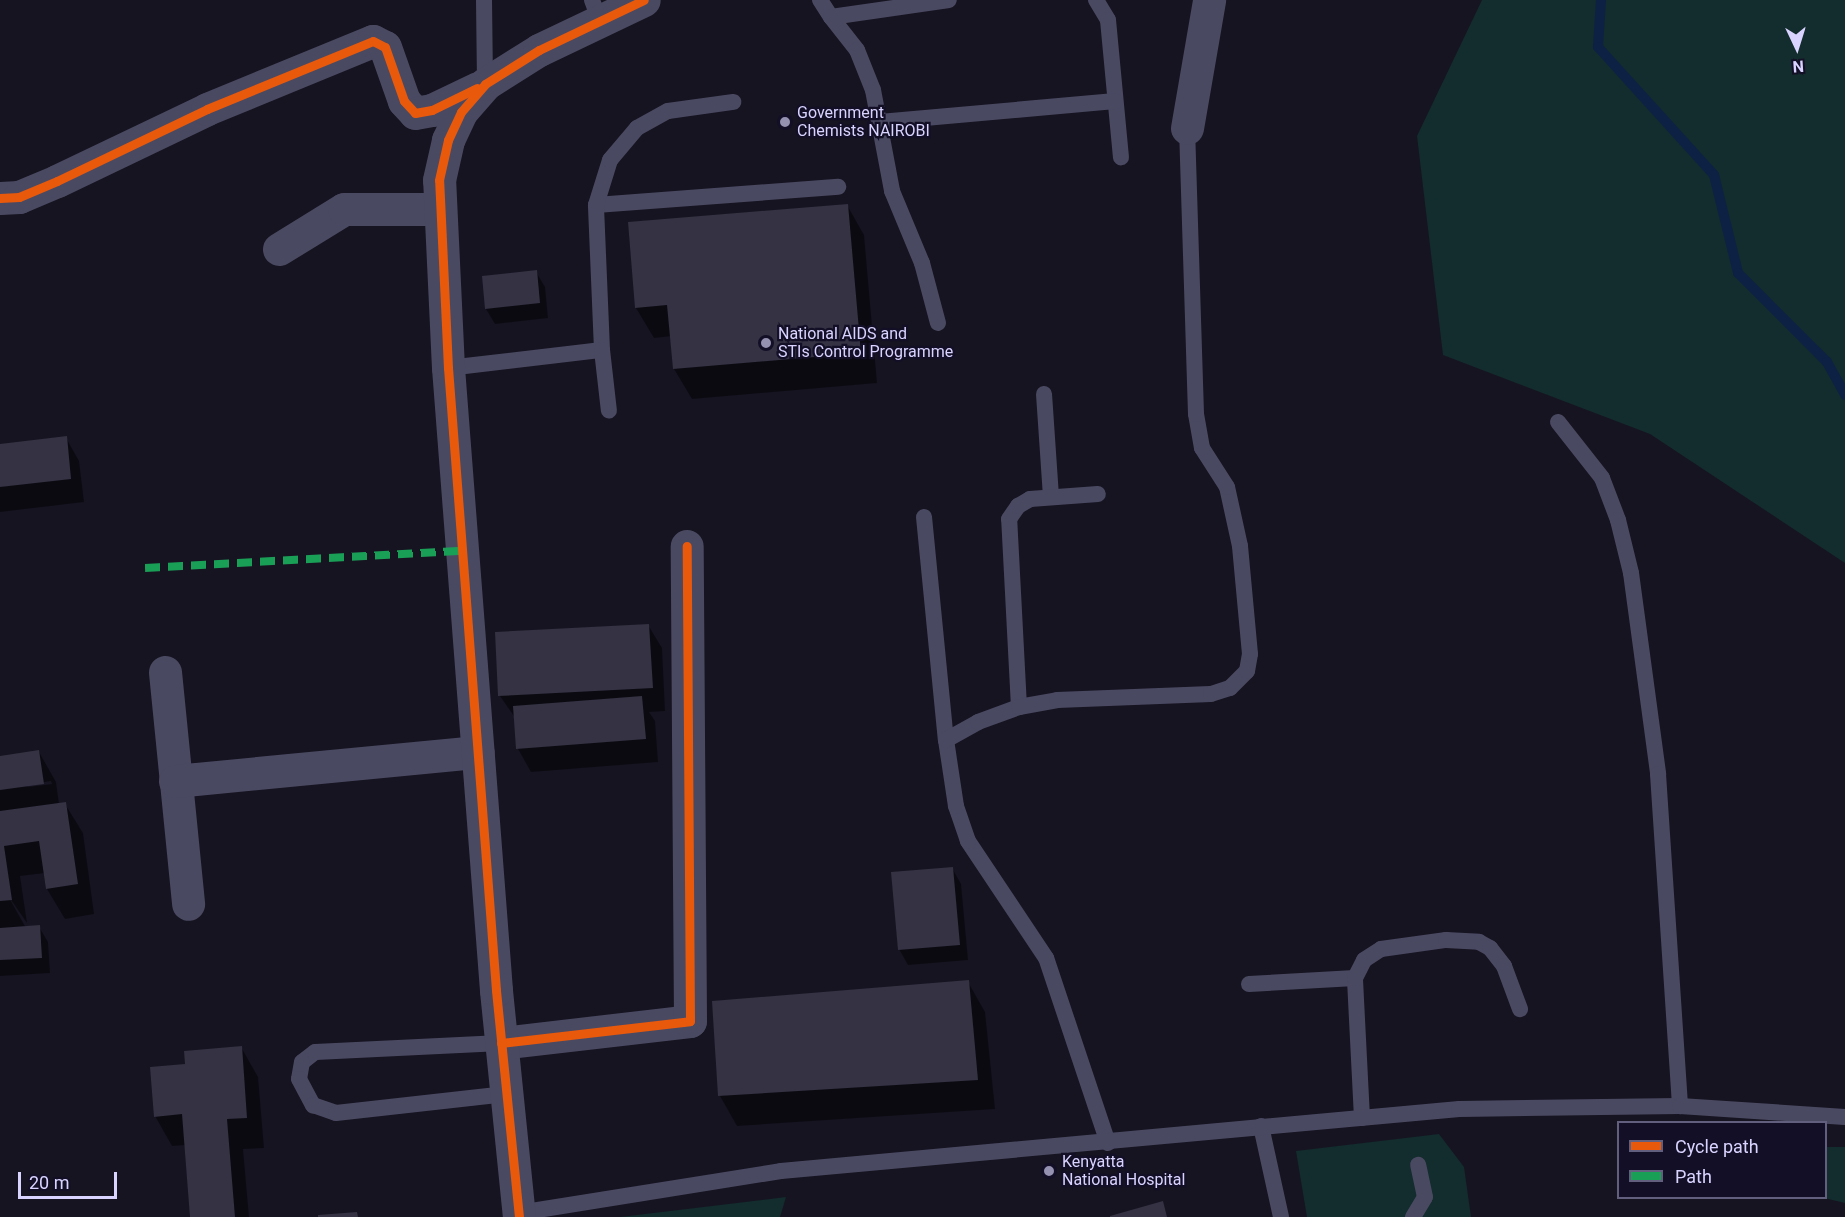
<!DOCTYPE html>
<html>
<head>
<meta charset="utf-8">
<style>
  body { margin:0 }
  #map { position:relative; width:1845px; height:1217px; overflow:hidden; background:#161421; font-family:Roboto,sans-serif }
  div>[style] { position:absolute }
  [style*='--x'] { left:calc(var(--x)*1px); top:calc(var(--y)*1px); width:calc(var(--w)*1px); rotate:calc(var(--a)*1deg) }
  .green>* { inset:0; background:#132c2d }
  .shadow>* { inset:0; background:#0007 }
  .stream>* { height:10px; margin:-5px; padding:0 5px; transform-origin:5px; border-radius:5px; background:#0d2144 }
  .building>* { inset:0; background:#343243 }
  .service>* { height:16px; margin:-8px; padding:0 8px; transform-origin:8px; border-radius:8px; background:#4a4962 }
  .minor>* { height:33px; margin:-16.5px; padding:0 16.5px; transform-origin:16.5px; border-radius:16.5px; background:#4a4962 }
  .quiet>* { height:8px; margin-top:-4px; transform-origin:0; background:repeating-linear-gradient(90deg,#1a9f57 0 15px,transparent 0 23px) }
  .cycleway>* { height:9px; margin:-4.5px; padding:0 4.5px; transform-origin:4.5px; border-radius:4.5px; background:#e8590c }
  .dots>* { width:16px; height:16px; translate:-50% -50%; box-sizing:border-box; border:3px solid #130f26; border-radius:50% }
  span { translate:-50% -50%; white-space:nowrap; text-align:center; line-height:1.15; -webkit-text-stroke:4.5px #130f26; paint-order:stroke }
  .poi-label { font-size:16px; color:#d9d4ff }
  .left { translate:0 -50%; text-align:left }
  .legend { position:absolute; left:1617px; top:1121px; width:210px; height:78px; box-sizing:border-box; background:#130f26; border:2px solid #625e7d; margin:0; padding:8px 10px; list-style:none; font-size:18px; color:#d9d4ff }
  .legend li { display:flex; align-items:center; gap:12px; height:30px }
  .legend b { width:30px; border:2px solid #625e7d }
  .north { position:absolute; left:1767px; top:18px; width:60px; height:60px; -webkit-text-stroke:4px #130f26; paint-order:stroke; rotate:176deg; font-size:16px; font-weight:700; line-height:24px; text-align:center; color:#d9d4ff }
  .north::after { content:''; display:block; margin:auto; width:21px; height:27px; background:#d9d4ff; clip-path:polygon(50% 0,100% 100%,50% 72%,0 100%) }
  .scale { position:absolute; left:18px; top:1172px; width:99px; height:27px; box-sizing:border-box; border:3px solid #d9d4ff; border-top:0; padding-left:8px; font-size:18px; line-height:21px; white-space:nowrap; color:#d9d4ff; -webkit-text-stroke:4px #130f26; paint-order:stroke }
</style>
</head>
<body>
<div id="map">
  <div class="green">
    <div style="clip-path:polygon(1482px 0,1845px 0,1845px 563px,1650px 434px,1443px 355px,1417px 136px)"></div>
    <div style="clip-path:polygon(1439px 1134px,1464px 1167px,1471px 1217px,1307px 1217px,1296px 1151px)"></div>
    <div style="clip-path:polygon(1826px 1147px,1845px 1147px,1845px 1203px,1824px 1198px)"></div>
    <div style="clip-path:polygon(786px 1197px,780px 1217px,620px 1217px)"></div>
  </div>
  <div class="shadow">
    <div style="clip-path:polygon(847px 205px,864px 235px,877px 383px,692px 399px,674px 369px,672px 336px,654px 338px,636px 308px)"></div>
    <div style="clip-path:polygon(536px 272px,545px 287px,548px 318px,495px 324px,486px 309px)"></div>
    <div style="clip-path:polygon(66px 438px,79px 461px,84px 502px,0 512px,0 445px)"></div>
    <div style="clip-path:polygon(648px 625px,662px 648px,665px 711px,649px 712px,655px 721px,658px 762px,531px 772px,518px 749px,516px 719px,500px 696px,496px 633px)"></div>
    <div style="clip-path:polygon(evenodd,39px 752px,56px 782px,59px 804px,65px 804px,83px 833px,94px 914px,65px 919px,47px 889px,45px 873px,20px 876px,27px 923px,7px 894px,26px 928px,39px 927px,48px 942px,50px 973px,0 976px,0 758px,39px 752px,51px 781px,52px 784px,28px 787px,27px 785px,51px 781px)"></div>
    <div style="clip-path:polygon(952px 868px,961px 884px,968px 960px,908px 965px,899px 949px)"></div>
    <div style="clip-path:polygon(968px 982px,985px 1012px,995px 1109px,737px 1126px,720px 1096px)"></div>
    <div style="clip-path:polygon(241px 1047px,258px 1077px,264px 1148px,243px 1149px,249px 1217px,192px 1217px,186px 1145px,172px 1146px,155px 1116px,186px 1065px)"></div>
  </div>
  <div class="stream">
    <div style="--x:1601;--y:0;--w:47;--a:93.7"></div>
    <div style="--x:1598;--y:47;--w:173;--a:47.8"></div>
    <div style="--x:1714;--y:175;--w:101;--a:76.2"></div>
    <div style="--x:1738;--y:273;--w:126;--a:45"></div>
    <div style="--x:1827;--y:362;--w:38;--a:61"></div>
  </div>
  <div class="building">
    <div style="clip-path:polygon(848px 204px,861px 353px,673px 369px,667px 305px,635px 308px,628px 222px)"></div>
    <div style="clip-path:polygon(537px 270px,540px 303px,485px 309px,482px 276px)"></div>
    <div style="clip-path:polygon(67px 436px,71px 479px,0 487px,0 444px)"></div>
    <div style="clip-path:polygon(649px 624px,653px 688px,498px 696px,495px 632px)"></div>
    <div style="clip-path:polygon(642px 696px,646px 739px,516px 749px,513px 706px)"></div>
    <div style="clip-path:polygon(39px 750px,44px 784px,0 790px,0 756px)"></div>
    <div style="clip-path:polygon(66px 802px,78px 884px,46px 889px,39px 841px,4px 846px,12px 900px,0 901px,0 811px)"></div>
    <div style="clip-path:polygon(953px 867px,960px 945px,898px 950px,891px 872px)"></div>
    <div style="clip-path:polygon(40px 925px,42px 958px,0 960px,0 928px)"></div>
    <div style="clip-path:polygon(969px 980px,978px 1080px,718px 1096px,712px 1001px)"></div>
    <div style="clip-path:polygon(242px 1046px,247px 1118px,227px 1119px,235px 1217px,190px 1217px,182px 1114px,154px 1117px,150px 1067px,185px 1064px,184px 1051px)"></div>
    <div style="clip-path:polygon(1163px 1201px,1167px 1217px,1110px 1217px,1110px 1216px)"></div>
    <div style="clip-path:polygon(357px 1212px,358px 1217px,318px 1217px,318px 1215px)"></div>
  </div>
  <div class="service">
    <div style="--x:484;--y:0;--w:84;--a:89.3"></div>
    <div style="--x:592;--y:0;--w:20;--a:70"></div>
    <div style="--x:820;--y:0;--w:20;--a:57"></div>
    <div style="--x:831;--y:17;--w:119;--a:-8.2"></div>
    <div style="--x:1096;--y:0;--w:23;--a:59"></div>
    <div style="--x:1108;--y:20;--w:138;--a:84.6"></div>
    <div style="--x:831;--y:17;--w:42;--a:51.8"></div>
    <div style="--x:857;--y:50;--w:43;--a:68.2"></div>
    <div style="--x:873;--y:90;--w:103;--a:79.3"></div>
    <div style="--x:892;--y:191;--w:78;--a:67.4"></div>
    <div style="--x:922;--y:263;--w:62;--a:75.1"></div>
    <div style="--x:880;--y:122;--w:236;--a:-5.1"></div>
    <div style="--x:596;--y:205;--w:243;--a:-4.3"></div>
    <div style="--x:602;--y:350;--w:145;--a:-92.4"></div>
    <div style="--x:596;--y:205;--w:47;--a:-72.7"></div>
    <div style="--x:610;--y:160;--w:42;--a:-49.8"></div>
    <div style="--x:637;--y:128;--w:35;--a:-29"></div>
    <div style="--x:668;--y:111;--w:66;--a:-7.9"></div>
    <div style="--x:448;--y:368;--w:155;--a:-6.7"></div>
    <div style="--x:602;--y:350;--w:61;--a:83.5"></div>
    <div style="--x:1044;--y:394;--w:103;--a:86.1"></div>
    <div style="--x:1558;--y:422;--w:71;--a:51.8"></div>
    <div style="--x:1602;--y:478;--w:45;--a:69.1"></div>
    <div style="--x:1618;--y:520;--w:55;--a:76.2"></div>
    <div style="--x:1631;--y:573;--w:203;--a:82.3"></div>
    <div style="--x:1658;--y:774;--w:333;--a:86.2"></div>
    <div style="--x:924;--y:517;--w:224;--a:84.4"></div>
    <div style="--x:1019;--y:707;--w:188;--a:-93"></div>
    <div style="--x:1009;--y:519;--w:16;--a:-55"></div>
    <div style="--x:1018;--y:506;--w:14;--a:-30"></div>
    <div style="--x:1030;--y:499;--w:68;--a:-4.2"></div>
    <div style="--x:1249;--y:984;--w:106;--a:-3.2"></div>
    <div style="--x:501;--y:1043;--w:186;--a:177.2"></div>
    <div style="--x:315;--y:1052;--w:16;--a:142"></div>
    <div style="--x:302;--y:1062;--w:17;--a:100"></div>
    <div style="--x:299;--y:1079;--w:30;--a:62"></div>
    <div style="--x:313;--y:1105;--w:24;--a:19"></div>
    <div style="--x:336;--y:1113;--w:171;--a:-6.4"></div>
    <div style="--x:1362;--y:1118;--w:140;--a:-92.9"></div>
    <div style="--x:1355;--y:978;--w:20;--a:-63"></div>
    <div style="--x:1364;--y:960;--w:20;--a:-33"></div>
    <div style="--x:1381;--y:949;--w:66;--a:-7.9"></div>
    <div style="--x:1446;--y:940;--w:33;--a:3"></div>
    <div style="--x:1479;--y:942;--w:13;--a:29"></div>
    <div style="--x:1490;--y:948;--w:23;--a:52"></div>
    <div style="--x:1504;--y:966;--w:46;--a:69.6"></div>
    <div style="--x:1261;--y:1126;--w:93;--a:77.6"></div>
    <div style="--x:1108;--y:1143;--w:195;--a:-108.5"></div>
    <div style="--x:1046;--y:958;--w:141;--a:-123.7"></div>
    <div style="--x:968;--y:841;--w:37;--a:-109"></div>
    <div style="--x:956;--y:806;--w:67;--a:-98.6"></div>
    <div style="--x:946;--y:740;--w:37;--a:-29"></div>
    <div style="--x:978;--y:722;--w:44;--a:-20.1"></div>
    <div style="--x:1019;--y:707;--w:39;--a:-10"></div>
    <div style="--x:1057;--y:700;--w:154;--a:-2.2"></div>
    <div style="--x:1211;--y:694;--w:20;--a:-18"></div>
    <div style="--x:1230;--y:688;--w:24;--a:-45"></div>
    <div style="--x:1247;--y:671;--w:17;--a:-80"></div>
    <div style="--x:1250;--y:654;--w:108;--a:-95.3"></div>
    <div style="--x:1240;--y:546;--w:60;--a:-102.4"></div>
    <div style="--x:1227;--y:487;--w:46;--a:-122.7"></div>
    <div style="--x:1202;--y:448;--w:35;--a:-100"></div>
    <div style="--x:1196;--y:414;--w:286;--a:-91.8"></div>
    <div style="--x:519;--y:1213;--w:265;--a:-9.1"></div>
    <div style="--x:781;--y:1171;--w:681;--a:-5.22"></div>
    <div style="--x:1459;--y:1109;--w:221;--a:-0.8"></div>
    <div style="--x:1680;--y:1106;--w:165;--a:3.8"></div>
    <div style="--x:1413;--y:1217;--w:23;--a:-59"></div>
    <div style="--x:1425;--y:1197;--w:33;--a:-102"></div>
  </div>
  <div class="minor">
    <div style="--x:1187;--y:128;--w:130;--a:-80.2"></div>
    <div style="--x:0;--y:198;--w:19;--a:-3"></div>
    <div style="--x:19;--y:197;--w:41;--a:-22.8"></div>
    <div style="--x:57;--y:181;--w:166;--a:-25.6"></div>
    <div style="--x:207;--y:109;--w:179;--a:-22.3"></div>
    <div style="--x:373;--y:41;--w:13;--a:27"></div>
    <div style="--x:385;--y:47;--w:57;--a:70.6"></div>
    <div style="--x:404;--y:101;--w:16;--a:47"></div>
    <div style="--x:415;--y:113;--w:17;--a:-10"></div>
    <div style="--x:432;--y:110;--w:51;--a:-25.6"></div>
    <div style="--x:279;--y:249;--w:76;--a:-31.6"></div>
    <div style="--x:344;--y:209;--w:95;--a:0"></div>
    <div style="--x:165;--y:672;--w:233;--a:84.3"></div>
    <div style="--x:175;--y:781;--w:304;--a:-5.5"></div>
    <div style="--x:501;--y:1043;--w:190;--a:-6.6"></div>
    <div style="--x:690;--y:1021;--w:475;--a:-90.4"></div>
    <div style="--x:519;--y:1217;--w:228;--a:-95.8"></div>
    <div style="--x:496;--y:990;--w:624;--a:-94.41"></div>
    <div style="--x:448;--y:368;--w:188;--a:-92.7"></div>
    <div style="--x:439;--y:180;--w:41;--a:-77.3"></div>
    <div style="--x:448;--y:140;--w:31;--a:-65"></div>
    <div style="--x:461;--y:112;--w:37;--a:-49"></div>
    <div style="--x:485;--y:84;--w:64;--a:-32.2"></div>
    <div style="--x:539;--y:50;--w:116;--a:-25.5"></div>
  </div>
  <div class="quiet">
    <div style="--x:145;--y:568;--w:318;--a:-3.1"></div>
  </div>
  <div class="cycleway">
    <div style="--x:0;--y:198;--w:19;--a:-3"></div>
    <div style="--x:19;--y:197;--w:41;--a:-22.8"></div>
    <div style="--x:57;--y:181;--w:166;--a:-25.6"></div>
    <div style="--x:207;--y:109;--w:179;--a:-22.3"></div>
    <div style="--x:373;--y:41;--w:13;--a:27"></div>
    <div style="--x:385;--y:47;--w:57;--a:70.6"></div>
    <div style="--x:404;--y:101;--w:16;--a:47"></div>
    <div style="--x:415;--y:113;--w:17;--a:-10"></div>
    <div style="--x:432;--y:110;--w:50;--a:-26.1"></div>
    <div style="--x:501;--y:1043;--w:190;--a:-6.6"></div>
    <div style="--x:690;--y:1021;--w:475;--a:-90.4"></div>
    <div style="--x:519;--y:1217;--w:228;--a:-95.8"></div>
    <div style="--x:496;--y:990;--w:624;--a:-94.41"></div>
    <div style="--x:448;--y:368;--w:188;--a:-92.7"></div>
    <div style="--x:439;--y:180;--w:41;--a:-77.3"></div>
    <div style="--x:448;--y:140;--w:31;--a:-65"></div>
    <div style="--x:461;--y:112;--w:37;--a:-49"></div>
    <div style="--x:485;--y:84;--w:64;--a:-32.2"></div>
    <div style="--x:539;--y:50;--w:116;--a:-25.5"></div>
  </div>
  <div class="dots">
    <div style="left:785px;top:122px;background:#9591b1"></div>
    <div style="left:766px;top:343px;background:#9591b1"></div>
    <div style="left:1049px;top:1171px;background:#9591b1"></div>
  </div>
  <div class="poi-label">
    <span class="left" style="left:797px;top:122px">Government<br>Chemists NAIROBI</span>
    <span class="left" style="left:778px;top:343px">National AIDS and<br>STIs Control Programme</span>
    <span class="left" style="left:1062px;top:1171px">Kenyatta<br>National Hospital</span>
  </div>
  <ul class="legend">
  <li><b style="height:8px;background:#e8590c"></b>Cycle path</li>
  <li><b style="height:8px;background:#1a9f57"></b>Path</li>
  </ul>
  <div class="north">N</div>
  <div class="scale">20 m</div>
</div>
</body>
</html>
